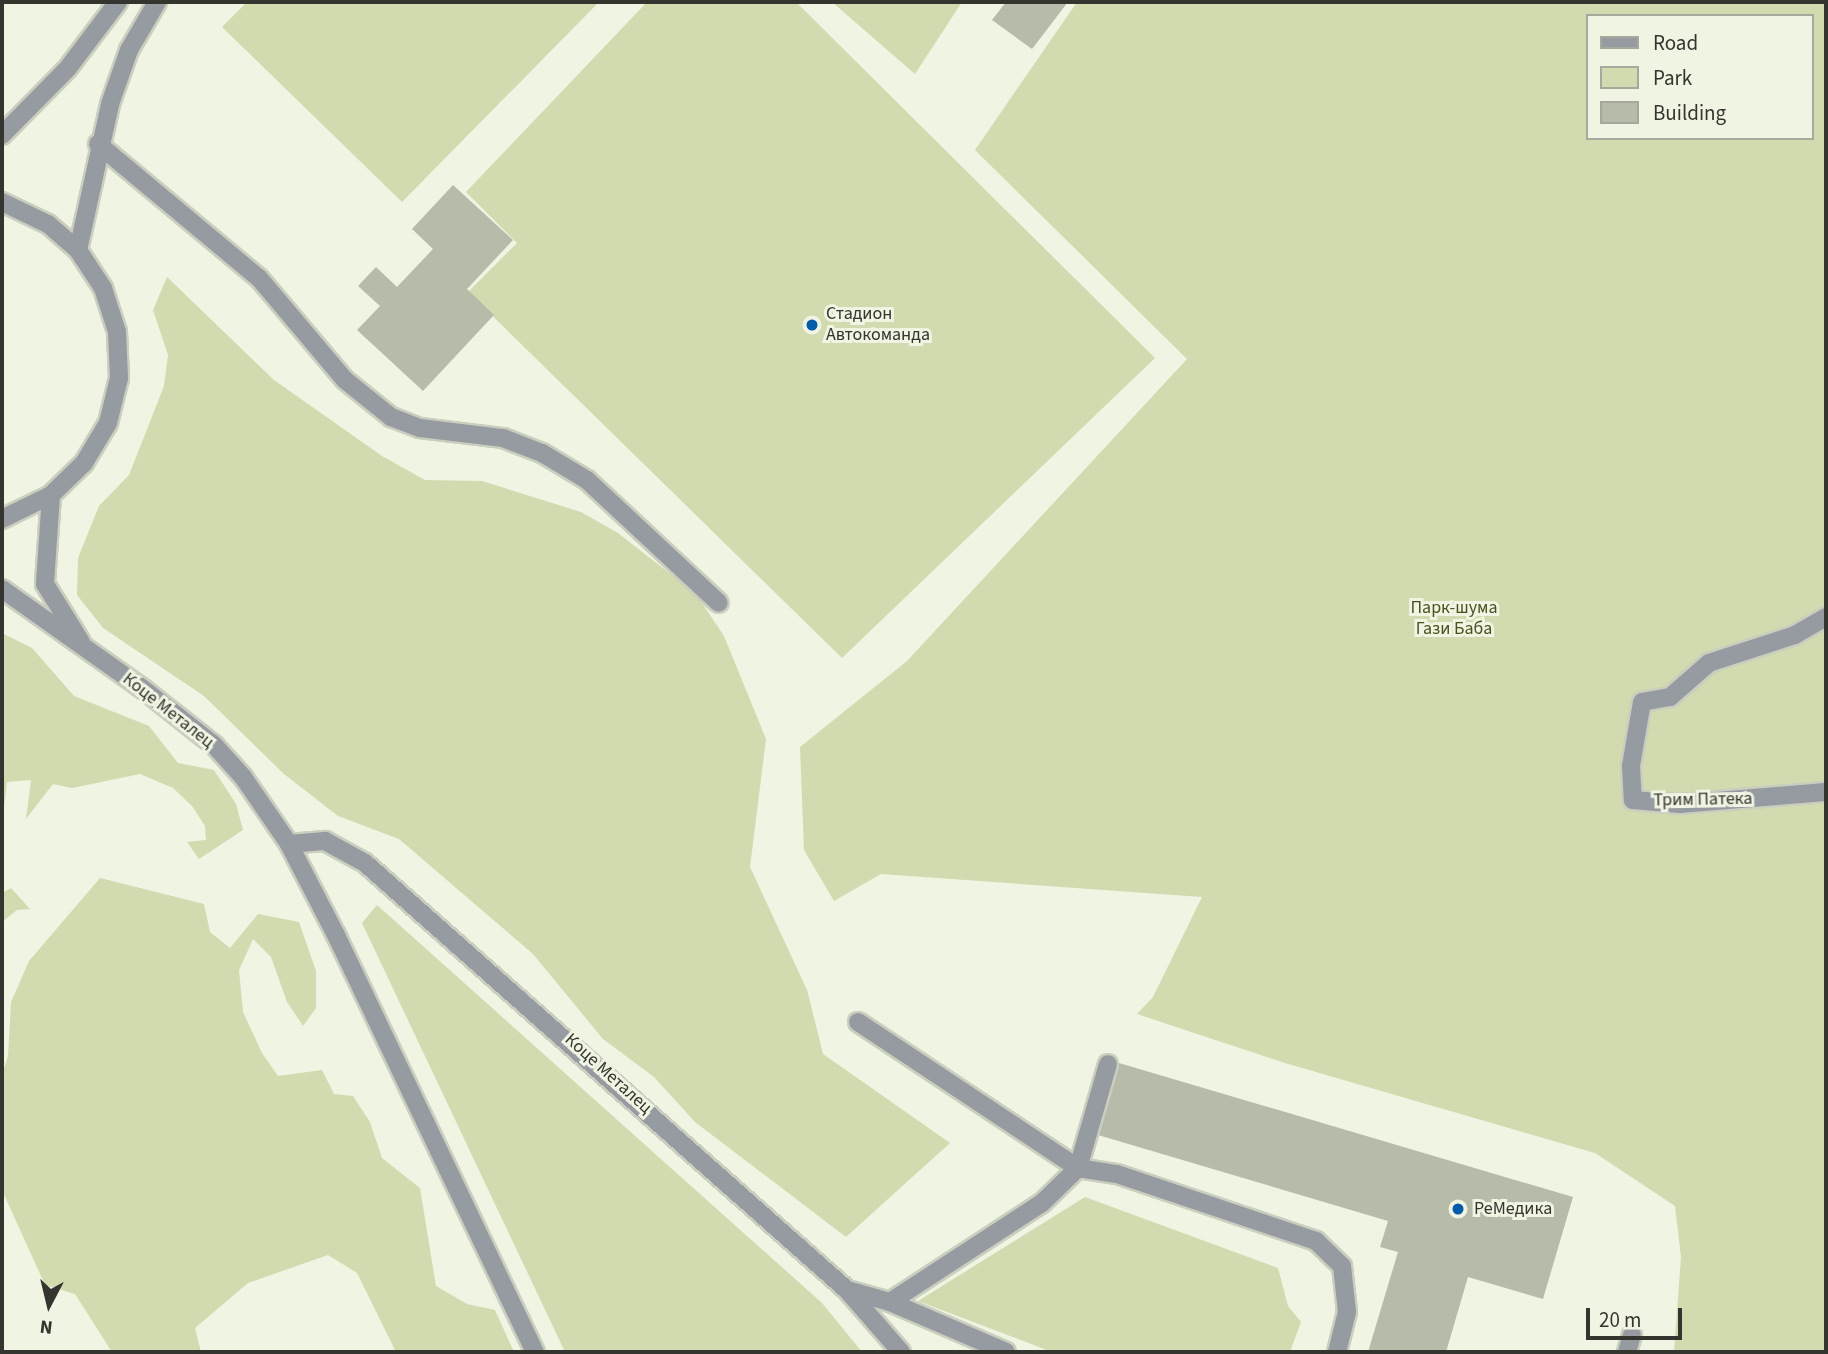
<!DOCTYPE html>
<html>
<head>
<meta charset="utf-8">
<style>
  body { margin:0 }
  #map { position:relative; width:1828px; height:1354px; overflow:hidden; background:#f0f4e2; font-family:"Source Sans 3",sans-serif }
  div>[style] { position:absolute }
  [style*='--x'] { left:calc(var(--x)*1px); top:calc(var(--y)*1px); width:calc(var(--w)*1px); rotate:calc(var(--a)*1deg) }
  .green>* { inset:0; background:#d2dab0 }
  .building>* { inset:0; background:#b7bbaa }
  .roads { filter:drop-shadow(2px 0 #cacebe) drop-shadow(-2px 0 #cacebe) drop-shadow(0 2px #cacebe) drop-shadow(0 -2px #cacebe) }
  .service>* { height:18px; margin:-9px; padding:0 9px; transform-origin:9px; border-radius:9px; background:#969ba1 }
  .pedestrian>* { height:18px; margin:-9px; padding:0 9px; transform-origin:9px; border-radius:9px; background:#969ba1 }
  .tertiary>* { height:18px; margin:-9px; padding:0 9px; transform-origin:9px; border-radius:9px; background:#969ba1 }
  .dots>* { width:19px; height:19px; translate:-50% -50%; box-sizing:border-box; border:4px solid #f0f4e2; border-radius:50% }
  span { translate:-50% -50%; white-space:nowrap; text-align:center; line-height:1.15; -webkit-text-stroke:6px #f0f4e2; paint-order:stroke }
  .poi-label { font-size:18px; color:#34352f }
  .left { translate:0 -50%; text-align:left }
  .park-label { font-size:18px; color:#4a511e }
  .street-label { font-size:18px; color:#34352f }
  .frame { position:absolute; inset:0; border:4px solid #34352f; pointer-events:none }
  .legend { position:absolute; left:1586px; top:14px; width:228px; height:126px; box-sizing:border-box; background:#f0f4e2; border:2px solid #a5a89a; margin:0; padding:9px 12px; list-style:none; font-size:21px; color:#34352f }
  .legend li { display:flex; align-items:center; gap:14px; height:35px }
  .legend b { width:35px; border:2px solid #a5a89a }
  .north { position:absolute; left:14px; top:1270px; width:70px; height:70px; -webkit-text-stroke:5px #f0f4e2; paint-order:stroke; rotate:187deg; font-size:19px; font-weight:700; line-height:28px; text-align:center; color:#34352f }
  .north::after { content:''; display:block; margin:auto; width:24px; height:32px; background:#34352f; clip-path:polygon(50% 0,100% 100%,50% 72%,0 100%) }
  .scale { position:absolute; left:1586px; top:1308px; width:96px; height:32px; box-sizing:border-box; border:4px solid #34352f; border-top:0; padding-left:9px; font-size:21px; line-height:24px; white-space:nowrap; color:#34352f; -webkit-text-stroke:5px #f0f4e2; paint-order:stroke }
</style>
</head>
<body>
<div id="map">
  <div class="green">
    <div style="clip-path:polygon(247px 2px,599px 2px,402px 202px,222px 27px)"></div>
    <div style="clip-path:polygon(647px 2px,796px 2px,1155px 358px,842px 658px,468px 292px,517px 243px,466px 192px)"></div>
    <div style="clip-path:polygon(832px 2px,962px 2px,915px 74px)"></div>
    <div style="clip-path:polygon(evenodd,1077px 2px,1826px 2px,1826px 1352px,1674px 1352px,1681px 1257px,1675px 1206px,1595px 1153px,1285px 1063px,1137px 1014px,1153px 997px,1202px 897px,881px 874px,834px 901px,804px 850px,800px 747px,907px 661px,1187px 359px,975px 150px,1077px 2px,1588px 16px,1812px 16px,1812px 138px,1588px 138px,1588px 16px)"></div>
    <div style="clip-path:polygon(167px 277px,274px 380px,382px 456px,425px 480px,482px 481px,581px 512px,618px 533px,696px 594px,724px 636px,766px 739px,750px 867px,807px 990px,823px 1054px,950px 1143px,846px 1237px,695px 1122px,654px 1077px,603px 1039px,533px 954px,399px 839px,338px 816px,284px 774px,204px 696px,103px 628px,77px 595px,78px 558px,99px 506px,129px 475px,164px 386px,168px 355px,153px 310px)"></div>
    <div style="clip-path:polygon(2px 633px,32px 648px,74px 696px,149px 726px,178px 763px,214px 770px,236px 804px,243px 830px,199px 859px,187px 842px,206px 840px,205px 826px,192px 806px,173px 788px,140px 774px,72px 788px,53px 784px,26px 819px,31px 780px,7px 782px,2px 825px)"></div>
    <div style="clip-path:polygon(100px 878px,204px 904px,210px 932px,230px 948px,258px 914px,299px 922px,316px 971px,316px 1008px,303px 1026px,287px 1002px,271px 957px,253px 939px,239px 970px,243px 1012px,262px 1053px,278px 1076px,322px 1070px,334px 1094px,353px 1096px,370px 1122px,382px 1158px,420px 1188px,436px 1286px,467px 1304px,495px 1310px,514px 1352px,396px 1352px,357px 1273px,328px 1255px,248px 1283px,195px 1328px,201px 1352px,112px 1352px,75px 1294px,45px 1285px,2px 1190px,2px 1074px,8px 1056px,11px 1002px,29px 961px)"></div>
    <div style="clip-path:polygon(11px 888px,30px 909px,17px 910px,2px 922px,2px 893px)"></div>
    <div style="clip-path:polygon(377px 905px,822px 1303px,862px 1352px,565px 1352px,362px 923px)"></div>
    <div style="clip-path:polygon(1085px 1197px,1278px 1268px,1288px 1306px,1301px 1322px,1290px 1352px,1052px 1352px,918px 1301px)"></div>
  </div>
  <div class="building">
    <div style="clip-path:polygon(1006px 2px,1068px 2px,1032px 49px,992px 20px)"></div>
    <div style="clip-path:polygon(453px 185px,513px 240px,467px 289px,494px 315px,423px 391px,357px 330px,380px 306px,358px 286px,376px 267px,397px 287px,433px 249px,412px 229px)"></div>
    <div style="clip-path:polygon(1119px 1063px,1573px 1197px,1543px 1299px,1468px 1277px,1446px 1352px,1368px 1352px,1398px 1252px,1380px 1247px,1388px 1221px,1098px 1135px)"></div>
  </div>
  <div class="roads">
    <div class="service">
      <div style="--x:98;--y:144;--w:209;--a:39.8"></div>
      <div style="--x:259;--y:278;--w:133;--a:49.9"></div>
      <div style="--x:345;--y:380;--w:59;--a:38.8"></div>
      <div style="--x:391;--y:417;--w:31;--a:21"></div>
      <div style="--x:420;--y:428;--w:84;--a:6.9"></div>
      <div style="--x:503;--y:438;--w:42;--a:21"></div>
      <div style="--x:542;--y:453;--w:52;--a:31"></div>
      <div style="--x:587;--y:480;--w:180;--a:43"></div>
      <div style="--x:289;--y:844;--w:36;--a:-5"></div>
      <div style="--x:325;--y:841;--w:46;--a:28.8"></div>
      <div style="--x:365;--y:863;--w:644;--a:41.54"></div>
      <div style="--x:847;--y:1290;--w:82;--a:48.9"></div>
      <div style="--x:858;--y:1022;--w:264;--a:33.6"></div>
      <div style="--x:1078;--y:1168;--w:108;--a:-73.9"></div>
      <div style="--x:847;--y:1290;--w:45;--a:15.6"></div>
      <div style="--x:890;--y:1302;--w:126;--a:23.3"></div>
      <div style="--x:890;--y:1302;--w:181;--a:-33.1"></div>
      <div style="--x:1042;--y:1203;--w:50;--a:-44.2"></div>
      <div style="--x:1078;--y:1168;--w:39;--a:9"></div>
      <div style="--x:1117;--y:1174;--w:210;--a:18.6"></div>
      <div style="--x:1316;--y:1241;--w:36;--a:44"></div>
      <div style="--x:1342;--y:1266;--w:46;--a:83.8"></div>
      <div style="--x:1347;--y:1312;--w:41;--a:104"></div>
      <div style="--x:1627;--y:1352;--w:18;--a:-74"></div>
    </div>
    <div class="pedestrian">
      <div style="--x:1826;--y:617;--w:36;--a:150"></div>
      <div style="--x:1795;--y:635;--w:90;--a:162"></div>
      <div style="--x:1709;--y:663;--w:52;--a:138.9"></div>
      <div style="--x:1670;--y:697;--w:28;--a:170"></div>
      <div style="--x:1642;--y:702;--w:65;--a:99.8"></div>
      <div style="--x:1631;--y:766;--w:34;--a:87"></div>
      <div style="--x:1633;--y:800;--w:47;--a:4.9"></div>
      <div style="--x:1680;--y:804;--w:146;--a:-4.7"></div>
    </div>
    <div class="tertiary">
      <div style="--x:2;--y:135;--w:94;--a:-45.4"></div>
      <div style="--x:68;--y:68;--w:83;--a:-52.9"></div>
      <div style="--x:2;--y:202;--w:51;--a:25.6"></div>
      <div style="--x:48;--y:224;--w:40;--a:41"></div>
      <div style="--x:78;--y:250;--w:45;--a:56.7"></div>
      <div style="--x:103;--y:288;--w:46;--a:72.3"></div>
      <div style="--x:117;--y:332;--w:46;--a:87.5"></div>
      <div style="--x:119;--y:378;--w:46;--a:103.7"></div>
      <div style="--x:108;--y:423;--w:47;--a:121"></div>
      <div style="--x:84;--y:463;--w:46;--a:135.9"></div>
      <div style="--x:51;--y:495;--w:55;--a:153.9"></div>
      <div style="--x:78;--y:250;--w:149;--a:-77.6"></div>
      <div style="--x:110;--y:104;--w:57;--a:-70.6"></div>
      <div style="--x:129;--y:50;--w:56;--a:-59.7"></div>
      <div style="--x:51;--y:495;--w:89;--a:93.9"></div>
      <div style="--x:45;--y:584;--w:68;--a:58.2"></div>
      <div style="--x:2;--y:589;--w:171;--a:35.3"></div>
      <div style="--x:142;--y:688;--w:92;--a:38.4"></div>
      <div style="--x:214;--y:745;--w:43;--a:47.8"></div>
      <div style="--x:243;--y:777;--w:81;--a:55.5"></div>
      <div style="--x:289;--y:844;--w:102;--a:62.7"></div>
      <div style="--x:336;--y:935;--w:462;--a:64.5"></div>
    </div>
  </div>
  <div class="dots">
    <div style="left:812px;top:325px;background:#045ba9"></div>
    <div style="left:1458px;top:1209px;background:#045ba9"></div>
  </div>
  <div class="poi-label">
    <span class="left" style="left:826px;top:325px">Стадион<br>Автокоманда</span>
    <span class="left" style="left:1474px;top:1209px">РеМедика</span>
  </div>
  <div class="park-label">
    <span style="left:1454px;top:619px">Парк-шума<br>Гази Баба</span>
  </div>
  <div class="street-label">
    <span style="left:168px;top:711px;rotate:38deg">Коце Металец</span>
    <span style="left:1703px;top:800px;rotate:-1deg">Трим Патека</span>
    <span style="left:608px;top:1074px;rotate:42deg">Коце Металец</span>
  </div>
  <div class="frame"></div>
  <ul class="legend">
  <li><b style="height:9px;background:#969ba1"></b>Road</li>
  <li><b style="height:19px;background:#d2dab0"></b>Park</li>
  <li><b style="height:19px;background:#b7bbaa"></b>Building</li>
  </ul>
  <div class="north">N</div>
  <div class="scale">20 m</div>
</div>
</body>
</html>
